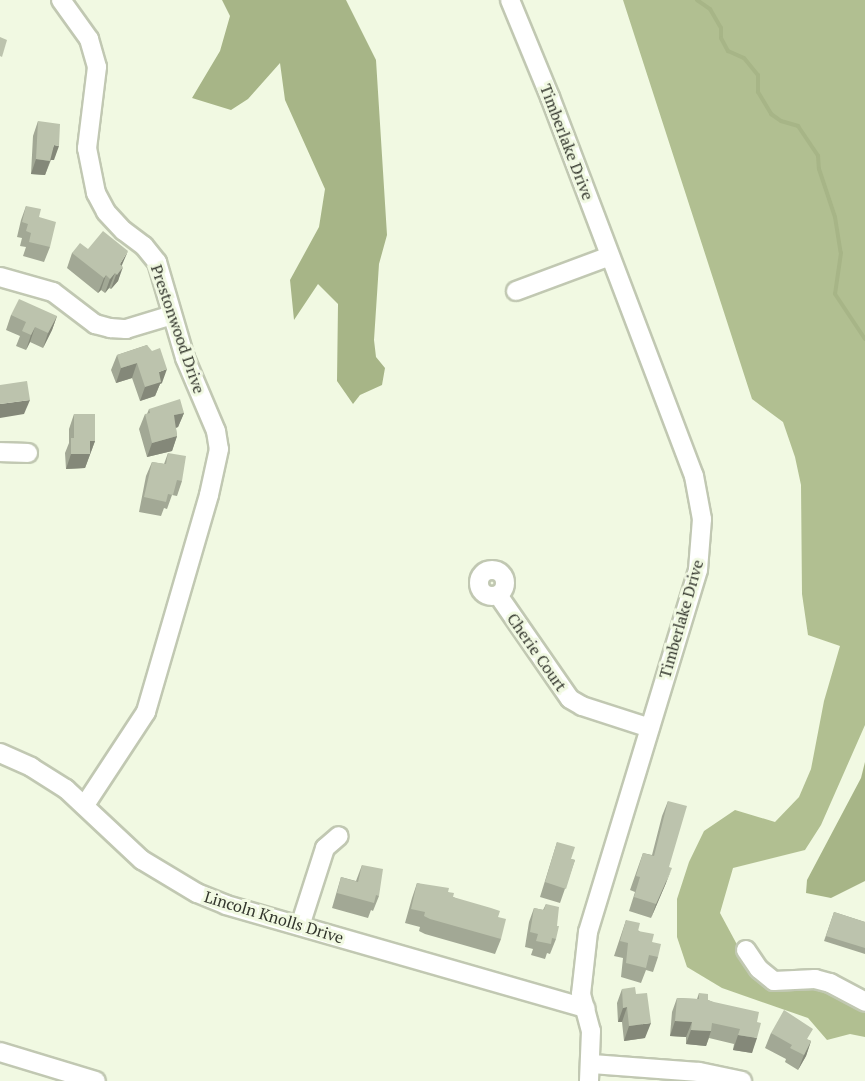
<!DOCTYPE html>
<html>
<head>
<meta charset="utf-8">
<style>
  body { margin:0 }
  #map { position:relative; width:865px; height:1081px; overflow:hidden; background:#f1f9e2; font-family:"PT Serif",serif }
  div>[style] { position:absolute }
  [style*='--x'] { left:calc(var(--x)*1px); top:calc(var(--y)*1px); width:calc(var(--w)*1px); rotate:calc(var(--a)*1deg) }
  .forest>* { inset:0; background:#b1bf91 }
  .water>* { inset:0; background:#a7b587 }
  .stream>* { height:4px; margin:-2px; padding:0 2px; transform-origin:2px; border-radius:2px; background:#a7b587 }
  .roads { filter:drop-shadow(2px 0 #c1c8b2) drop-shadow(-2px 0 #c1c8b2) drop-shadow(0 2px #c1c8b2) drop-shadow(0 -2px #c1c8b2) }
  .minor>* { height:18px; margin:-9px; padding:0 9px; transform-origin:9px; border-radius:9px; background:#fff }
  .minor>.ring { margin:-9px; padding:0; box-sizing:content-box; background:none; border:18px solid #fff; border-radius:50% }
  .wall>* { inset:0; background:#a2a895 }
  .shaded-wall>* { inset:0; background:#848879 }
  .building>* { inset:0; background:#bcc3ad }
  span { translate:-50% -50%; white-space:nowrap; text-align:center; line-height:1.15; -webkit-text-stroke:6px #f1f9e2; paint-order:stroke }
  .street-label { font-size:16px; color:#32352c }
</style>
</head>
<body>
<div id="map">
  <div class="forest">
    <div style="clip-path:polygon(623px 0,865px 0,865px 725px,821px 825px,805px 850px,733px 868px,720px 913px,748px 965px,826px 986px,865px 1010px,865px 1037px,850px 1034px,827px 1040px,808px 1018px,722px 988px,687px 967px,677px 937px,677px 899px,689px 862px,704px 831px,735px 810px,775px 822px,799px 797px,811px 769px,824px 701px,840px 646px,808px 635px,802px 594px,801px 485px,795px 457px,783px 422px,752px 399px)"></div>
  </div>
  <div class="water">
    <div style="clip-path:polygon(222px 0,346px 0,376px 60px,387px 235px,379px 264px,374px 340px,376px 357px,385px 368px,382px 385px,360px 395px,353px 404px,337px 381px,338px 304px,318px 284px,294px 320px,290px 280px,319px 227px,325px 189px,285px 100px,280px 63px,248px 99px,231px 110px,192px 98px,220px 51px,230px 16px)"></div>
    <div style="clip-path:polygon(865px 762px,865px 881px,831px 898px,806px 893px,807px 880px,861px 778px)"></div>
  </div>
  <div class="stream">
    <div style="--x:697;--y:0;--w:16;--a:35"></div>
    <div style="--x:710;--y:9;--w:22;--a:60"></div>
    <div style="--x:721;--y:28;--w:10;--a:90"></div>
    <div style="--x:721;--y:38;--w:15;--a:62"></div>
    <div style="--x:728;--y:51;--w:17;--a:24"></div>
    <div style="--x:744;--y:58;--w:22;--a:51"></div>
    <div style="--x:758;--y:75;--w:17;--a:90"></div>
    <div style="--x:758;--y:92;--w:26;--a:59"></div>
    <div style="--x:771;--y:114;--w:12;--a:35"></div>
    <div style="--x:781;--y:121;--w:18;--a:16"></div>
    <div style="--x:798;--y:126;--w:36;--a:56"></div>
    <div style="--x:818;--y:156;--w:13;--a:86"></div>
    <div style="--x:819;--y:169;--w:51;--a:71.6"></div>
    <div style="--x:835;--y:217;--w:36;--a:81"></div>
    <div style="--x:841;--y:253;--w:41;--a:98.3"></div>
    <div style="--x:835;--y:294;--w:54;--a:56.3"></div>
  </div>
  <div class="roads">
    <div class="minor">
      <div style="--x:61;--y:0;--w:48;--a:54.3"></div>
      <div style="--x:89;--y:39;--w:29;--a:74"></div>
      <div style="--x:97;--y:67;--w:82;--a:97"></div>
      <div style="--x:87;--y:148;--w:46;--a:78.7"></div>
      <div style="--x:96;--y:193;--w:21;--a:62"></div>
      <div style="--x:106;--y:212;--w:26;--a:47"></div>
      <div style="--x:124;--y:231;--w:25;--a:37"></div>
      <div style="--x:144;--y:246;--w:21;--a:51"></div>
      <div style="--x:157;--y:262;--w:100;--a:73.7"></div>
      <div style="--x:185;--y:358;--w:79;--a:67"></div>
      <div style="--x:216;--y:431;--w:18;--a:81"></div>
      <div style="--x:219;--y:449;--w:47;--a:102.3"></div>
      <div style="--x:209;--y:495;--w:226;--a:106.2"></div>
      <div style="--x:146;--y:712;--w:111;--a:123.3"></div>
      <div style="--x:510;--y:0;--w:105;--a:67.6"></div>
      <div style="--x:550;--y:97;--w:405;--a:69.2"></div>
      <div style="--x:694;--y:476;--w:44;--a:79.5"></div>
      <div style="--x:702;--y:519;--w:51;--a:94.5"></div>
      <div style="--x:698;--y:570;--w:378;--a:106.9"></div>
      <div style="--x:588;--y:932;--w:62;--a:96.4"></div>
      <div style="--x:581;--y:994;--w:38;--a:75"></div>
      <div style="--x:591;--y:1031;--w:50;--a:92.3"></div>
      <div style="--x:0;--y:277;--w:55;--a:15.8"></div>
      <div style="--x:53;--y:292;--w:53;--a:37.3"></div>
      <div style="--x:95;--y:324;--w:16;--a:15"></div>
      <div style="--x:110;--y:328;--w:16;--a:4"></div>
      <div style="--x:126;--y:329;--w:48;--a:-16.9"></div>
      <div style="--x:516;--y:291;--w:100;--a:-20.4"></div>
      <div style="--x:0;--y:452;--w:28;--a:2"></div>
      <div class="ring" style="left:479px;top:570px;width:8px;height:8px"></div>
      <div style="--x:498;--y:595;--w:126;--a:55.3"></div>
      <div style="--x:570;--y:699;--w:14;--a:30"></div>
      <div style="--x:582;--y:706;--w:71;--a:17.9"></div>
      <div style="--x:0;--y:753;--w:34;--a:24"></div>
      <div style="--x:31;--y:767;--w:41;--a:32.2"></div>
      <div style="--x:66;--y:789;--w:104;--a:43.1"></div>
      <div style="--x:142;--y:860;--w:64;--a:31"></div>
      <div style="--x:197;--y:893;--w:31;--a:22"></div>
      <div style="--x:226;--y:905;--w:374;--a:16"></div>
      <div style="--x:300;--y:926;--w:82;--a:-72.2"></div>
      <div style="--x:325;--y:848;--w:18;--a:-41"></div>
      <div style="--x:746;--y:950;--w:23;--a:56"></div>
      <div style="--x:759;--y:969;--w:19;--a:39"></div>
      <div style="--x:774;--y:981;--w:41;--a:-2.8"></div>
      <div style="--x:815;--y:979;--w:16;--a:15"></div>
      <div style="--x:830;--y:983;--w:40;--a:28"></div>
      <div style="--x:0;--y:1052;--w:100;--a:16.8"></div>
      <div style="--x:592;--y:1064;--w:107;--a:4.3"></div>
      <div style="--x:699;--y:1072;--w:44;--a:11.8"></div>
    </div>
  </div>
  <div class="wall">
    <div style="clip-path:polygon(38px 121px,54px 160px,51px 160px,45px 175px,31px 174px,33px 136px)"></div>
    <div style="clip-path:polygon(26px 206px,39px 217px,50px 247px,44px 262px,23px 256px,26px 247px,20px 246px,22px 238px,17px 237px,21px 220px)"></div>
    <div style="clip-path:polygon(88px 249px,122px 266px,118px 281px,111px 289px,109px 288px,105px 293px,101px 290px,98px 293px,67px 268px,72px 253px)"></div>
    <div style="clip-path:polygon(11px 315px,57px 316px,52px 330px,43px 348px,30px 342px,26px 350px,16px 346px,20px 336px,6px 330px)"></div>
    <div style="clip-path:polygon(147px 345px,162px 383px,160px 384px,155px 396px,140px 401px,132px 378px,116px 383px,111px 370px,117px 355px)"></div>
    <div style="clip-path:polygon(149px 409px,184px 413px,178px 427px,176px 428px,177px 436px,172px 451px,147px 457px,139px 429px,145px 414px,147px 414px)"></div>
    <div style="clip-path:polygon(74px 414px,95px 441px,85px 468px,66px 469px,65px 453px,69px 443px,69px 429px)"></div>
    <div style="clip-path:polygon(168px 453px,182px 481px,177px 496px,172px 495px,167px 509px,164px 508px,161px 516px,139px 512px,146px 476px,152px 462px,164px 464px)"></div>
    <div style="clip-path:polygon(668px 801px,669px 867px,666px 883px,651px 918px,629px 911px,635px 892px,630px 890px,643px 853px,652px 855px,662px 816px)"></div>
    <div style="clip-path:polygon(557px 842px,571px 859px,575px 860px,560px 903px,540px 897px)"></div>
    <div style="clip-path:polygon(362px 865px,379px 896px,373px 911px,371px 910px,368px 918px,332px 908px,341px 877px,356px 881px)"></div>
    <div style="clip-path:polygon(417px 883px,448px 892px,453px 897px,498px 917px,501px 939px,495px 954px,425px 934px,419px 931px,420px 927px,405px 923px,412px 898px)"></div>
    <div style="clip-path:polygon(546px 904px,556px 939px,550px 954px,547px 953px,545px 959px,531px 955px,533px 949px,525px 947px,529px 922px,534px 908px,543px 910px)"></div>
    <div style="clip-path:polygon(834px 912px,865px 922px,865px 954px,824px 941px)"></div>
    <div style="clip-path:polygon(626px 920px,652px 942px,658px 957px,653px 972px,646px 970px,641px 983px,621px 977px,623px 958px,614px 956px)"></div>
    <div style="clip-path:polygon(622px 989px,636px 994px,645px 1038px,624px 1041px,622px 1022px,618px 1022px,617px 1003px)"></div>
    <div style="clip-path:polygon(699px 993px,708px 1000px,757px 1022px,752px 1053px,733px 1050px,734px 1044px,709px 1038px,706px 1046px,686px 1044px,686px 1037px,670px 1036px,672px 1012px,677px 998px,697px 999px)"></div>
    <div style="clip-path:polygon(771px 1033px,809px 1040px,811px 1041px,806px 1056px,798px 1070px,785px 1062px,786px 1059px,765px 1048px)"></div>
  </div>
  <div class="shaded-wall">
    <div style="clip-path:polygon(54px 145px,59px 146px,54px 160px,48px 160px)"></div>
    <div style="clip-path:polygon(36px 159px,50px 161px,45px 175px,31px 174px)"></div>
    <div style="clip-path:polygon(128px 251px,119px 272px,123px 267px,118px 281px,111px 289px,120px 264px)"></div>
    <div style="clip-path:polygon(115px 273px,109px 288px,105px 293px,110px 279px)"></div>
    <div style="clip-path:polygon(106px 275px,101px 290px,98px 293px,104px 278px)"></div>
    <div style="clip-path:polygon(57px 316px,52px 330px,43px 348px,48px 333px)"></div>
    <div style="clip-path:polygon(35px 327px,30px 342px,26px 350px,31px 335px)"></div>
    <div style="clip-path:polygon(137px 363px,132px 378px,116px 383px,121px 368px)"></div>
    <div style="clip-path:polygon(167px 369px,162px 383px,160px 384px,155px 396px,140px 401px,145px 387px,159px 372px)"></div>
    <div style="clip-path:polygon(30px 400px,24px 414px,0 418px,0 404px)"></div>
    <div style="clip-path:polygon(184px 413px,178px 427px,168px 430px,174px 415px)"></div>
    <div style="clip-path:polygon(177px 436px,172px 451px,147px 457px,152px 443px)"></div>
    <div style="clip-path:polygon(90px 441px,95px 441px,85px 468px,66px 469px,71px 454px)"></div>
    <div style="clip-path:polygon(672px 868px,666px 883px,651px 918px,656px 904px)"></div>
    <div style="clip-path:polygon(627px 1007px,622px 1022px,618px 1022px,623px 1008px)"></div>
    <div style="clip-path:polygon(675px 1021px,692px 1022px,686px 1037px,670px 1036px)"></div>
    <div style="clip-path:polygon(651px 1023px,645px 1038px,624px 1041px,629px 1026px)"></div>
    <div style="clip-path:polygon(691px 1030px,711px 1031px,706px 1046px,686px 1044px)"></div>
    <div style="clip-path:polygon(738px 1035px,757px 1038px,752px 1053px,733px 1050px)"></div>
    <div style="clip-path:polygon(811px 1041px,806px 1056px,798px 1070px,804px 1055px)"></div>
  </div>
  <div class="building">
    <div style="clip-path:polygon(0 37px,7px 40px,2px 57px,0 56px)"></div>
    <div style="clip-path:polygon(38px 121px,60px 124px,59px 146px,54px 145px,50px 161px,36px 159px)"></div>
    <div style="clip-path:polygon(26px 206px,41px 209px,39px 217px,56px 222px,50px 247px,29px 242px,31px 233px,26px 231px,28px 224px,22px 222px)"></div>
    <div style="clip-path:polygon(103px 231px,128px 251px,120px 264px,123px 267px,117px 275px,115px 273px,110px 279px,106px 275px,104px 278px,72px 253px,80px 243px,88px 249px)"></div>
    <div style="clip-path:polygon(19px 299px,57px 316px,48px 333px,35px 327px,31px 335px,22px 331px,26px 322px,11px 315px)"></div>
    <div style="clip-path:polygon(147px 345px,152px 351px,160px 348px,167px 369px,159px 372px,161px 382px,145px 387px,137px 363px,121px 368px,117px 355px)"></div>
    <div style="clip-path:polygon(27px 381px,30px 400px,0 404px,0 385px)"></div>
    <div style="clip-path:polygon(180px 399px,184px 413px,174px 415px,177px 436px,152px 443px,145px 414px,150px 413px,149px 409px)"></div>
    <div style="clip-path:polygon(74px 414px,95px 414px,95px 441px,90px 441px,90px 454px,71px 454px,71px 438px,74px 438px)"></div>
    <div style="clip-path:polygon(168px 453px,186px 456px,182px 481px,177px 480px,173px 495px,168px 494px,166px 502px,144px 497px,152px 462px,166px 464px)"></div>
    <div style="clip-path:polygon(668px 801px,687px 806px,669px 867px,672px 868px,656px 904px,634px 897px,640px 877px,636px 876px,643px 853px,654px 856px)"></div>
    <div style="clip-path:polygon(557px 842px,575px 847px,571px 859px,575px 860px,566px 889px,545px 882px)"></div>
    <div style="clip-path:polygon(362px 865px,383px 869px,379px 896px,376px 895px,374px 903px,337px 893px,341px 877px,358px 882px)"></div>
    <div style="clip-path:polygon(417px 883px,449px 888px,448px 892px,454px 893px,453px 897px,491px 908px,500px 911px,498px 917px,506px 919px,501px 939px,430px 919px,424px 916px,425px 912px,411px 909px)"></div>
    <div style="clip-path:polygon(546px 904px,559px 907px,557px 926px,559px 926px,556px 939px,552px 938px,551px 944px,536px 941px,538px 934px,530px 932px,534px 908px,544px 910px)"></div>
    <div style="clip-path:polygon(834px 912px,865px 922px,865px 948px,826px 936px)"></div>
    <div style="clip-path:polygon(626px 920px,640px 923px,638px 931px,654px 934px,652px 942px,661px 944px,658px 957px,649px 955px,646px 968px,626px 963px,628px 943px,620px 941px)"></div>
    <div style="clip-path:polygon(635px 987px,636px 994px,647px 993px,651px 1023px,629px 1026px,627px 1007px,623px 1008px,622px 989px)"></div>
    <div style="clip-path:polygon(699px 993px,708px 994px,708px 1000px,714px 1002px,759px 1012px,757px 1022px,761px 1023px,757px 1038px,738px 1035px,740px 1029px,712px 1023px,711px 1031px,691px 1030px,692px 1022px,675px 1021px,677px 998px,699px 999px)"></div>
    <div style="clip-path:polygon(784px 1010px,813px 1029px,807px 1039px,811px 1041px,804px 1055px,790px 1048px,792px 1045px,771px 1033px)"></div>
  </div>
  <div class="street-label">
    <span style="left:567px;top:142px;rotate:69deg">Timberlake Drive</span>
    <span style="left:178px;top:329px;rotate:71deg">Prestonwood Drive</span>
    <span style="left:681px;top:619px;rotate:-74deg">Timberlake Drive</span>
    <span style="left:537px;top:652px;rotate:55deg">Cherie Court</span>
    <span style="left:274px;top:917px;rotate:17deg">Lincoln Knolls Drive</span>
  </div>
</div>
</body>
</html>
